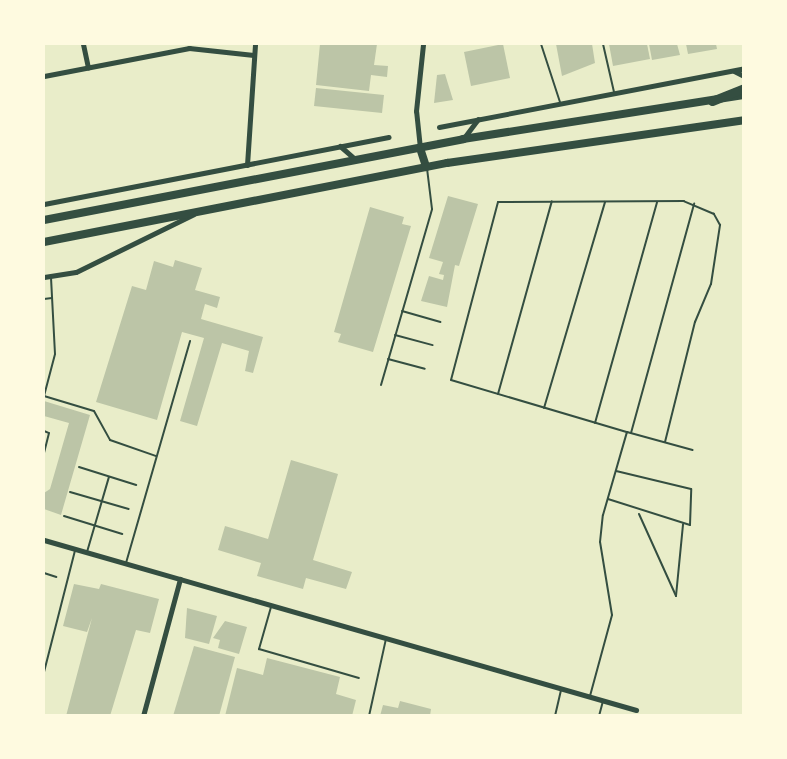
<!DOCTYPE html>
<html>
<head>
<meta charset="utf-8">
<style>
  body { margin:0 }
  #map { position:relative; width:787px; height:759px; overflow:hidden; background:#e9edc9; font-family:Lato,sans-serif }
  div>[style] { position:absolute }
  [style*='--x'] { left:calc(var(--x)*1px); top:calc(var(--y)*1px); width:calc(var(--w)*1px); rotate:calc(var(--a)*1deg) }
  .building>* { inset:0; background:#bcc5a7 }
  .service>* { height:2px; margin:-1px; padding:0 1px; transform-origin:1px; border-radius:1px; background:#344e41 }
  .minor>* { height:5px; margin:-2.5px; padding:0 2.5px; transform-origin:2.5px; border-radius:2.5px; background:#344e41 }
  .primary>* { height:8px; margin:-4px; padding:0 4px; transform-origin:4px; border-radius:4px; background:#344e41 }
  .motorway>* { height:9px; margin:-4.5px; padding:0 4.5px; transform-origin:4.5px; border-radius:4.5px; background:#344e41 }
  span { translate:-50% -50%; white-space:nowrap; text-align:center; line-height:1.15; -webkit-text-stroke:4.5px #fefae0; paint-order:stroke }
  .frame { position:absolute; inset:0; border:45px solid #fefae0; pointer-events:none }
</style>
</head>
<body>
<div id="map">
  <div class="building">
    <div style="clip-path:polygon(320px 44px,377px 44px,374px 65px,388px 66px,387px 77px,371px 75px,369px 91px,316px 85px)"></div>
    <div style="clip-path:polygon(503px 44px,510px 78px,471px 86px,464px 52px)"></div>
    <div style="clip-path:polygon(556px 44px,592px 44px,595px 63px,562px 76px)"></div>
    <div style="clip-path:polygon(609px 44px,647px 44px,650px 59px,613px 66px)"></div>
    <div style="clip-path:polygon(649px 44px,677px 44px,680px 55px,652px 60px)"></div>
    <div style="clip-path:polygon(686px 44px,716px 44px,717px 49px,688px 54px)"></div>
    <div style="clip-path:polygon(445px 74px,453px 100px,434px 103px,437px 75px)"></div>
    <div style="clip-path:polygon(316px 88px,384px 95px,382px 113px,314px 106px)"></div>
    <div style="clip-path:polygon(448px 196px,478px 204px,459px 266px,455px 265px,447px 307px,421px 301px,429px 276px,443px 280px,444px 275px,439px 274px,443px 262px,429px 258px)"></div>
    <div style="clip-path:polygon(370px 207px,404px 217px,402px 224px,411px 226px,373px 352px,338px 342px,341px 334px,334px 332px)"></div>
    <div style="clip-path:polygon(175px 260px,202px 268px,195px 290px,220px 297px,217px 308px,205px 304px,201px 319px,263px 337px,253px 373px,245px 371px,249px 351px,222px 343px,197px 426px,180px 421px,204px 338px,182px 332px,157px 420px,96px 402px,132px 286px,146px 290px,154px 261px,173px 267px)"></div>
    <div style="clip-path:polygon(44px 401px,90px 415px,61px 515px,44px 509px,44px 493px,50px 489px,69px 423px,44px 416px)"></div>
    <div style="clip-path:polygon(291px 460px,338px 474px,313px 560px,352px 572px,346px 589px,306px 578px,303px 589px,257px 576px,261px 563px,218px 550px,225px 526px,268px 539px)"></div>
    <div style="clip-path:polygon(74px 584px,99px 589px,101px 584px,159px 599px,150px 633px,136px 630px,110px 716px,66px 716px,92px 618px,87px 632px,63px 626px)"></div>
    <div style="clip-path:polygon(187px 608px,217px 616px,209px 644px,185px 638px)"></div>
    <div style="clip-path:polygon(225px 621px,247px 627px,239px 654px,218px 648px,220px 640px,213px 638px)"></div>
    <div style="clip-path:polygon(194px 646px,235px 657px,219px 716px,173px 716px)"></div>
    <div style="clip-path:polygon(267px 658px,340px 677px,336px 694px,356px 700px,352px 716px,225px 716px,237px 668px,263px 675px)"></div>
    <div style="clip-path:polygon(400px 701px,431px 709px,430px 716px,380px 716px,383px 705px,398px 708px)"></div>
  </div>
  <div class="service">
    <div style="--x:541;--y:44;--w:61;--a:71.9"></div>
    <div style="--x:603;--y:44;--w:49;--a:77.1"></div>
    <div style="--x:44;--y:299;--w:8;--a:-7"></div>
    <div style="--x:402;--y:311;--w:40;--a:16"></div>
    <div style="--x:395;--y:335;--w:39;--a:15"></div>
    <div style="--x:388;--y:359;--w:38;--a:15"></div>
    <div style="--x:381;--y:385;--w:183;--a:-73.8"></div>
    <div style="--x:432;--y:209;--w:39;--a:-97"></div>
    <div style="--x:498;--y:394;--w:200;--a:-74.4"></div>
    <div style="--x:44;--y:396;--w:52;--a:16.7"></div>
    <div style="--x:94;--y:411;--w:33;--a:61"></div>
    <div style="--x:110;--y:440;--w:49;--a:19.2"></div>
    <div style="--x:44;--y:396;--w:43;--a:-75.3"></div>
    <div style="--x:55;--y:354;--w:77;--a:-93"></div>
    <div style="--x:544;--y:408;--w:215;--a:-73.5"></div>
    <div style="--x:595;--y:423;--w:229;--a:-74.3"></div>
    <div style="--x:44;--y:431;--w:5;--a:22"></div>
    <div style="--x:49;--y:433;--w:21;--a:104"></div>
    <div style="--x:631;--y:433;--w:238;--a:-74.6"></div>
    <div style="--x:665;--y:442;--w:124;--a:-76"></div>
    <div style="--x:695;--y:322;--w:41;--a:-67.2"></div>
    <div style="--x:711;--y:284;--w:60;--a:-81.3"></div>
    <div style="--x:720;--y:225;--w:13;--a:-119"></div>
    <div style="--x:714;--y:214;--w:33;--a:-157"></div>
    <div style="--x:684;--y:201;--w:186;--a:179.7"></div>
    <div style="--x:498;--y:202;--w:184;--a:104.8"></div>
    <div style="--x:451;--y:380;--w:184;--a:16.5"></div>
    <div style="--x:627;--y:432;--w:68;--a:15.3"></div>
    <div style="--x:79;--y:467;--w:60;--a:17.5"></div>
    <div style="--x:70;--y:492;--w:61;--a:16.1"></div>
    <div style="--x:608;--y:499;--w:86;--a:17.6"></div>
    <div style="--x:690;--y:525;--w:36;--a:-88"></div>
    <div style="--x:691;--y:489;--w:77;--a:-166.5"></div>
    <div style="--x:639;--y:514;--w:90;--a:65.7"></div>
    <div style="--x:64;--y:516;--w:61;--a:17.2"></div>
    <div style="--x:87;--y:552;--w:78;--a:-73.7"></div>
    <div style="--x:126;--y:563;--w:231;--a:-73.9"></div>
    <div style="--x:44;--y:573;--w:13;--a:18"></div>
    <div style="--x:676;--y:596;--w:72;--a:-84.4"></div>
    <div style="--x:271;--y:607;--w:44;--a:105.9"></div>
    <div style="--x:259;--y:649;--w:104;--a:16.2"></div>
    <div style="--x:44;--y:672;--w:126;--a:-75.7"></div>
    <div style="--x:590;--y:696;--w:84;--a:-74.8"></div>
    <div style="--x:612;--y:615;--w:74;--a:-99.3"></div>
    <div style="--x:600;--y:542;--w:27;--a:-84"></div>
    <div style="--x:603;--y:515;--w:86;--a:-73.9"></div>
    <div style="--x:369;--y:716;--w:79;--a:-77.6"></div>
    <div style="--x:555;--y:716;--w:26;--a:-77"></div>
    <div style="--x:599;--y:716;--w:16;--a:-75"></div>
  </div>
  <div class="minor">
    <div style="--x:83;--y:44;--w:24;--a:78"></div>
    <div style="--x:734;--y:71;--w:11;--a:27"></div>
    <div style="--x:44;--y:76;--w:148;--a:-10.9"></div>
    <div style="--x:189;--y:48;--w:65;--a:6.1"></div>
    <div style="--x:439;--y:127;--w:311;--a:-10.9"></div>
    <div style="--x:463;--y:139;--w:25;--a:-53"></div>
    <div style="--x:340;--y:146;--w:21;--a:41"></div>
    <div style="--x:420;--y:148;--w:37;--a:-96"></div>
    <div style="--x:416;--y:111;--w:67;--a:-84"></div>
    <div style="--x:247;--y:165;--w:121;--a:-86.2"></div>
    <div style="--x:44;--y:204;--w:351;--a:-11"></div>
    <div style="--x:44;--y:277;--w:32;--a:-9"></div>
    <div style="--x:76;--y:272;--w:131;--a:-26.2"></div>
    <div style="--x:44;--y:540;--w:616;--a:16.02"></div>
    <div style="--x:143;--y:716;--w:142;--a:-74.9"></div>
  </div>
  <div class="primary">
    <div style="--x:420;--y:148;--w:20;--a:72"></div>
    <div style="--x:44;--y:220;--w:427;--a:-10.9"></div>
    <div style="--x:463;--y:139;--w:284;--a:-8.9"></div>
    <div style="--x:44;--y:242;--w:411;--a:-11.1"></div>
    <div style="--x:447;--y:163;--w:300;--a:-8.2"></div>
  </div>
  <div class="motorway">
    <div style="--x:712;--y:101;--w:35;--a:-22"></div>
  </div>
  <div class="frame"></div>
</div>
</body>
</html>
